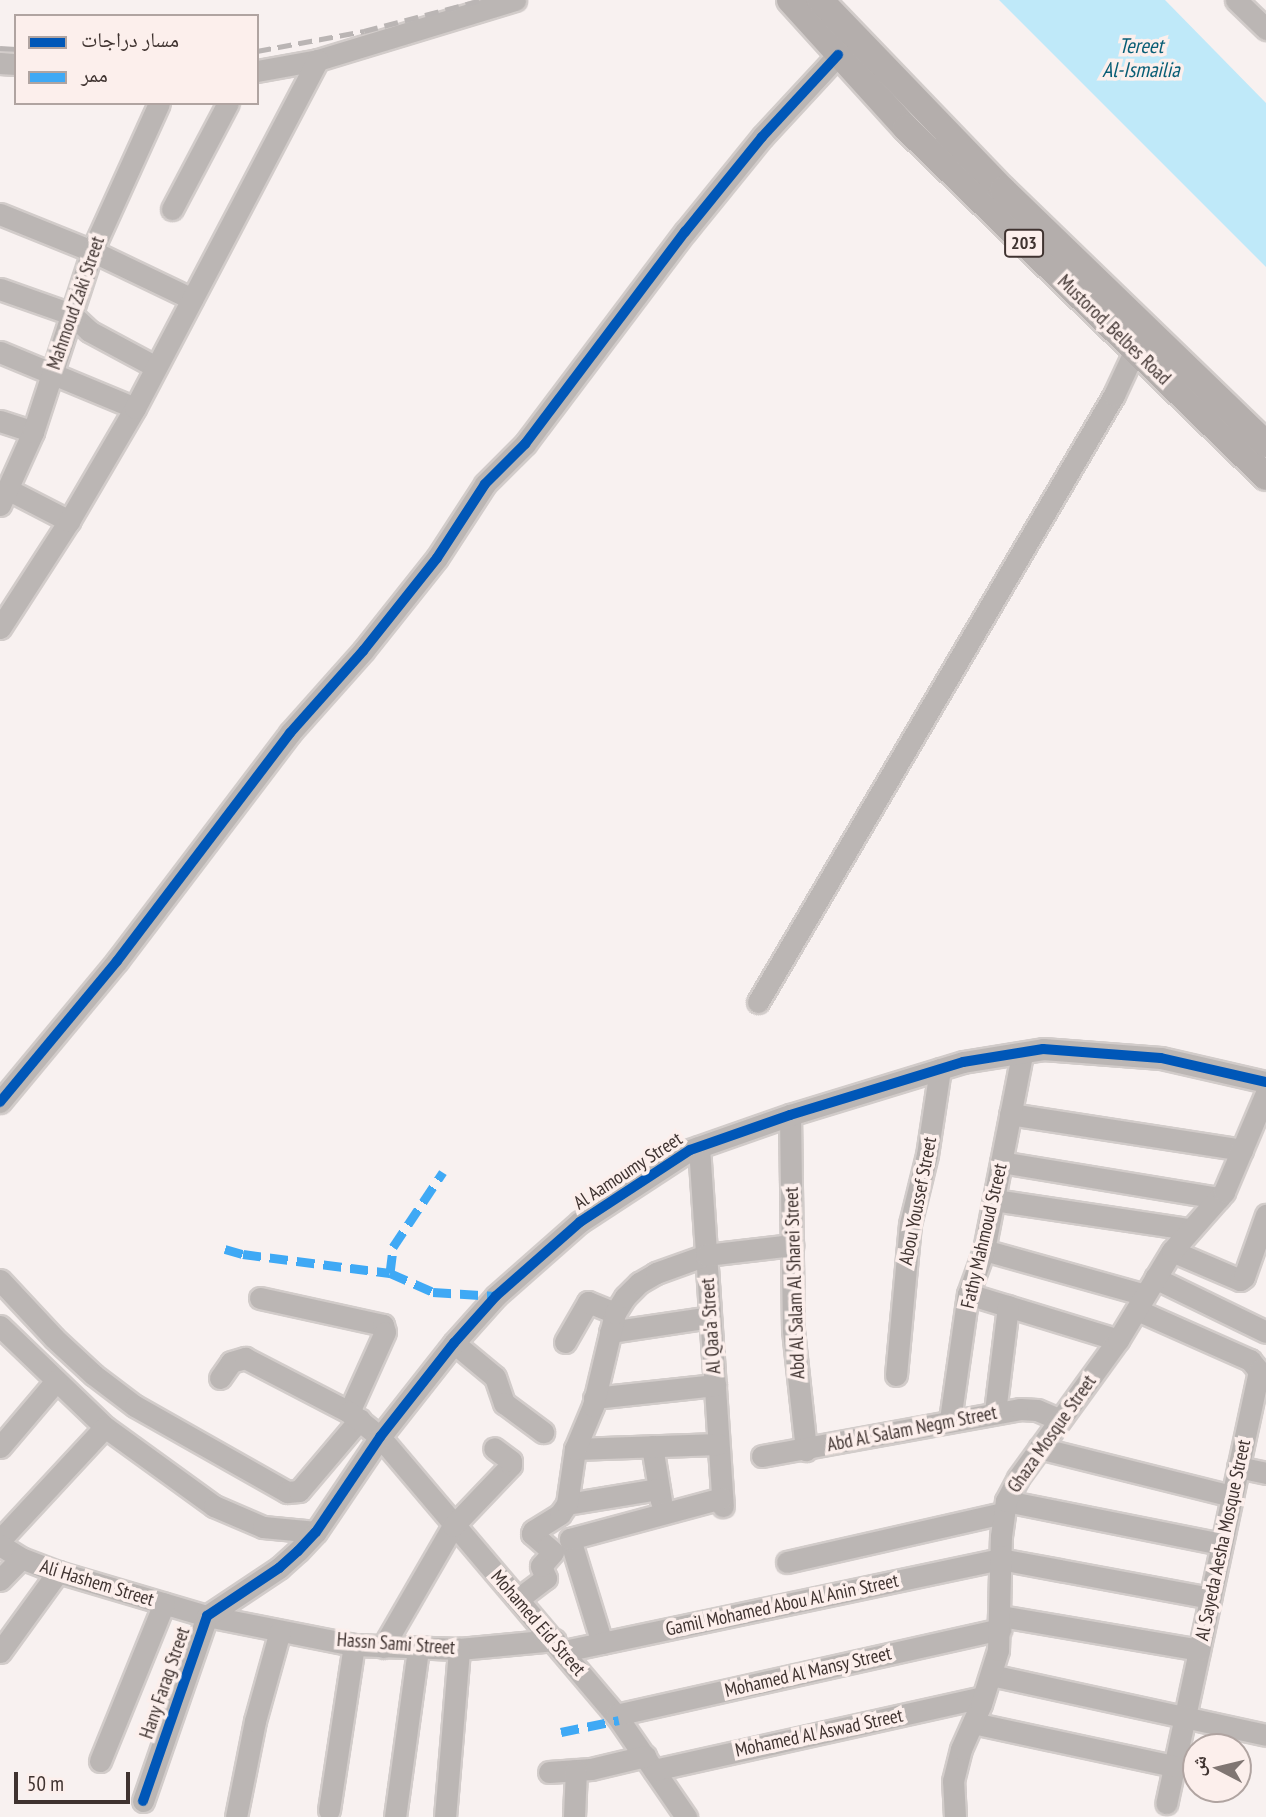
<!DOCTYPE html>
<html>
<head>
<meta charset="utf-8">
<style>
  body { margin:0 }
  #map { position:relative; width:1266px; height:1817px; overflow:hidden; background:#f8f1f0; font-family:"PT Sans Narrow","Noto Naskh Arabic",sans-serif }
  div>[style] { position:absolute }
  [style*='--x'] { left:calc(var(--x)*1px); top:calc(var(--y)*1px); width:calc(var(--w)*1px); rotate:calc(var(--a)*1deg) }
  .water>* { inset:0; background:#bfe9f9 }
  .roads { filter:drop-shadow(2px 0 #d2ccca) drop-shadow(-2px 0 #d2ccca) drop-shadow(0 2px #d2ccca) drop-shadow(0 -2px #d2ccca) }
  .minor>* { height:21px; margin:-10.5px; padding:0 10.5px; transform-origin:10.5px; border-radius:10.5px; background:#bbb6b4 }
  .major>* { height:26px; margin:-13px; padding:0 13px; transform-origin:13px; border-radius:13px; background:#b4aeac }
  .rail>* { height:4.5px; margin-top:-2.25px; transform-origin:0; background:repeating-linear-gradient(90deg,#bab5b4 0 14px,transparent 0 21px) }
  .quiet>* { height:9px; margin-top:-4.5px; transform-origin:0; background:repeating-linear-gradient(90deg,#3fa9f5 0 18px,transparent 0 27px) }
  .cycleway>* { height:10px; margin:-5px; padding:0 5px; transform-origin:5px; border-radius:5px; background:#0057b8 }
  span { translate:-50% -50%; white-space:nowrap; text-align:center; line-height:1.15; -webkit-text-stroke:7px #fcefec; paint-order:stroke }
  .shield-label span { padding:2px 5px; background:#fcefec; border:2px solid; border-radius:5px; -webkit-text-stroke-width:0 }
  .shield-label { font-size:18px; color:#3f3330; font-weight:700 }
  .street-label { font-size:19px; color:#3f3330 }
  .water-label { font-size:21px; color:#085d75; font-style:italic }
  .legend { position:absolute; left:14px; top:14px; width:245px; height:91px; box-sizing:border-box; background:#fcefec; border:2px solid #b0a4a1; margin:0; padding:9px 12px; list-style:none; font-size:21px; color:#3f3330 }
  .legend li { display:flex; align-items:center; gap:14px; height:35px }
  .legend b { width:35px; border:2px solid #b0a4a1 }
  .north { position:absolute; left:1182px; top:1733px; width:70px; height:70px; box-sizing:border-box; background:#fcefec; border:2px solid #b0a4a1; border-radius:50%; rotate:277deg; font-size:19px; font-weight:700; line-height:28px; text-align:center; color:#3f3330 }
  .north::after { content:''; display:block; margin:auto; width:24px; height:32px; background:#807673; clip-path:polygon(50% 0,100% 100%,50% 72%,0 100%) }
  .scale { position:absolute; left:14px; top:1772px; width:116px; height:32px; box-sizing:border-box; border:4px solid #3f3330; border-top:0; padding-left:9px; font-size:21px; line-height:24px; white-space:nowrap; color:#3f3330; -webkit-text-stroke:5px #fcefec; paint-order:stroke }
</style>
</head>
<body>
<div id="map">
  <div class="water">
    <div style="clip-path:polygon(999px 0,1165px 0,1266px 103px,1266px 267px)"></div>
  </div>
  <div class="roads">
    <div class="minor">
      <div style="--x:1236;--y:0;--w:42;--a:44"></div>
      <div style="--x:0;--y:63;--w:16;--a:4"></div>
      <div style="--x:257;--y:71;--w:62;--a:-10.2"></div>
      <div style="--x:318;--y:60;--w:206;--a:-16.9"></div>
      <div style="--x:172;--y:209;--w:120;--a:-62.2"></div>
      <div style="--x:0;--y:214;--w:99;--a:21.9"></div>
      <div style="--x:92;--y:251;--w:111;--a:25.6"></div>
      <div style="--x:0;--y:289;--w:75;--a:19.4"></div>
      <div style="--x:71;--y:314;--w:25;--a:43"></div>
      <div style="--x:89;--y:331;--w:76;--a:28.2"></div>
      <div style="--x:0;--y:352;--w:146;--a:22.5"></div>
      <div style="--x:0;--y:421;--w:35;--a:18"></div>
      <div style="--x:9;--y:490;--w:68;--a:27.3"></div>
      <div style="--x:0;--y:505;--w:80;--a:-65.7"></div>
      <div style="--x:33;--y:432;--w:190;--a:-71.9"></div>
      <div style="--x:92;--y:251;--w:162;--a:-65.6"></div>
      <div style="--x:0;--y:628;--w:127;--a:-57.2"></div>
      <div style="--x:69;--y:521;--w:131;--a:-59.7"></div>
      <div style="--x:135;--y:408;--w:393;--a:-62.3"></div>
      <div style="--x:758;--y:1002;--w:704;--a:-59.61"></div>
      <div style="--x:1114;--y:395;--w:50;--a:-65"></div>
      <div style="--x:0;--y:1102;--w:183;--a:-50.3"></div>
      <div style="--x:117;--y:961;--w:286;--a:-52.8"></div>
      <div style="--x:290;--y:733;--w:110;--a:-48.3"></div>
      <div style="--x:363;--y:651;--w:119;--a:-51.5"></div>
      <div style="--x:437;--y:558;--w:88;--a:-57"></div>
      <div style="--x:485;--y:484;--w:57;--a:-45"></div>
      <div style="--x:525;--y:444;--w:266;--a:-53"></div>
      <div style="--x:685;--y:232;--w:122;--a:-51"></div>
      <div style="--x:762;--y:137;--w:112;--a:-47.2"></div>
      <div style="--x:1010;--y:1114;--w:235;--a:8.8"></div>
      <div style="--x:790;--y:1115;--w:215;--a:89.2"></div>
      <div style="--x:793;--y:1330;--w:121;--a:83.8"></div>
      <div style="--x:699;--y:1147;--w:360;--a:86.2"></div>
      <div style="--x:1001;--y:1162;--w:221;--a:9.4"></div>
      <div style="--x:994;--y:1200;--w:197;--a:8.5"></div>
      <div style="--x:984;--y:1250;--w:167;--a:15.6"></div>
      <div style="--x:1172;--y:1251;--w:74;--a:23.1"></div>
      <div style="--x:1240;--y:1280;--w:5;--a:-37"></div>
      <div style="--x:1244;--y:1277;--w:66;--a:-70.5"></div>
      <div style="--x:1155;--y:1278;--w:123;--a:25.9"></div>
      <div style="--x:0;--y:1280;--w:79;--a:47"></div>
      <div style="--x:54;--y:1338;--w:54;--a:42.8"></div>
      <div style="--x:94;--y:1375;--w:51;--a:37.1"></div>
      <div style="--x:135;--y:1406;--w:175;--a:29.5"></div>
      <div style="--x:287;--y:1492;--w:12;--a:-5"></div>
      <div style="--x:299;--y:1491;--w:94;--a:-49.7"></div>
      <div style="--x:968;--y:1294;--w:157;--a:17"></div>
      <div style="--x:260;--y:1298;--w:126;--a:12.4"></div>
      <div style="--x:383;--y:1325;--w:7;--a:74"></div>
      <div style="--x:385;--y:1332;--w:88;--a:114.2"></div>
      <div style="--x:1137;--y:1310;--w:124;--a:23.9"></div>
      <div style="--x:1250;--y:1360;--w:14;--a:51"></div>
      <div style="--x:1259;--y:1371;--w:442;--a:102.1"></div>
      <div style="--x:0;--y:1326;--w:146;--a:43.9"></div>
      <div style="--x:105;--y:1427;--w:135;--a:35.9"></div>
      <div style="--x:214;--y:1506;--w:53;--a:23.2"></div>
      <div style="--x:263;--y:1527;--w:53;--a:5.4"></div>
      <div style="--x:610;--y:1332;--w:101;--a:-8.5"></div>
      <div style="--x:565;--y:1342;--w:46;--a:-60.1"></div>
      <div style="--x:588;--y:1302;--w:29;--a:22"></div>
      <div style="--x:454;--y:1343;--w:53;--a:39.7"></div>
      <div style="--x:495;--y:1377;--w:28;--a:71"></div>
      <div style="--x:504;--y:1403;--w:49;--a:36.6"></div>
      <div style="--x:896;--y:1375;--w:152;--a:-84.7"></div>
      <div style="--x:910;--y:1224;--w:71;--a:-76.2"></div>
      <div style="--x:927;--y:1155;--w:87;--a:-81.4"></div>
      <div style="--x:220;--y:1378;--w:19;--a:-55"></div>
      <div style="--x:231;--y:1362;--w:15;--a:-16"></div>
      <div style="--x:245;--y:1358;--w:117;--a:27.4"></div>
      <div style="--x:349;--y:1412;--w:40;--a:39"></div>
      <div style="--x:380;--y:1437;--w:365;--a:49.7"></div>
      <div style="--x:616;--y:1715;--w:124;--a:55.5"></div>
      <div style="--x:594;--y:1398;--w:122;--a:-6.1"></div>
      <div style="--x:995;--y:1412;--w:107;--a:-83"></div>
      <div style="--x:950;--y:1420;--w:127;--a:-81.9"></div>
      <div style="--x:968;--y:1294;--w:47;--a:-70"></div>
      <div style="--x:984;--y:1250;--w:200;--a:-79"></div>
      <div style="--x:652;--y:1446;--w:56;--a:80.7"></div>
      <div style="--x:0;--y:1447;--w:87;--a:-49.7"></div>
      <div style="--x:1039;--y:1448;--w:198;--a:14"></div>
      <div style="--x:575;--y:1449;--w:143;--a:-2"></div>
      <div style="--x:762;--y:1456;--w:262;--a:-10.3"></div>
      <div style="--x:1020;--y:1409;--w:17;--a:3"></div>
      <div style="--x:1037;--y:1410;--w:25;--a:23"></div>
      <div style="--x:1238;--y:1467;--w:29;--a:12"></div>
      <div style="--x:1006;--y:1501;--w:220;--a:11.3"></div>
      <div style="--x:567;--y:1504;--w:93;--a:-9.3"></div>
      <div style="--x:0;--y:1540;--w:154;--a:-47.1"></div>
      <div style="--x:0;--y:1545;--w:25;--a:32"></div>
      <div style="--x:21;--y:1558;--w:40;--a:21"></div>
      <div style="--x:58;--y:1572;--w:155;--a:16.5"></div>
      <div style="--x:207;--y:1616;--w:150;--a:11.2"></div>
      <div style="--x:354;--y:1645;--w:105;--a:2.2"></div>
      <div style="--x:459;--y:1649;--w:96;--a:-5.4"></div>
      <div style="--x:787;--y:1562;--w:221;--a:-12.8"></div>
      <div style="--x:0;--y:1580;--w:30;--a:-46"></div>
      <div style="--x:518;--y:1599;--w:35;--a:-37"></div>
      <div style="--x:546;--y:1578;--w:13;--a:-113"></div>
      <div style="--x:541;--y:1566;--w:18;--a:-49"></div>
      <div style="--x:553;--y:1552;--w:28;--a:-139"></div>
      <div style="--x:532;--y:1534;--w:3;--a:-72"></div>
      <div style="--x:533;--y:1531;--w:32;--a:-32"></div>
      <div style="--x:560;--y:1514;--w:12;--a:-55"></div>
      <div style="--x:567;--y:1504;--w:56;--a:-81.7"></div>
      <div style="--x:575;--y:1449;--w:47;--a:-67.3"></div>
      <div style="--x:593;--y:1406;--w:96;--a:-76.7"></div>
      <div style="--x:615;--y:1313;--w:19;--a:-58"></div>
      <div style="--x:625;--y:1297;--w:20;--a:-45"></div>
      <div style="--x:639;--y:1283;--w:20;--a:-30"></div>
      <div style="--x:656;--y:1273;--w:53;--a:-19.8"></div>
      <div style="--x:706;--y:1255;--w:87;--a:-6.6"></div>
      <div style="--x:1001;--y:1616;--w:201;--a:9.7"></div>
      <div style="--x:602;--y:1643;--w:109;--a:-107.1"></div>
      <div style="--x:570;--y:1539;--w:157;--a:-15.1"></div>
      <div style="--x:383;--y:1647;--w:140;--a:-60"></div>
      <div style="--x:453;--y:1526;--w:84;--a:-46.4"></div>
      <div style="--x:511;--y:1465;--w:4;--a:-90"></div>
      <div style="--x:511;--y:1461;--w:21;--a:-143"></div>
      <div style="--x:564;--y:1651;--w:446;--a:-11.9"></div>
      <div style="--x:1000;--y:1559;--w:214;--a:10.5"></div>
      <div style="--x:0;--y:1652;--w:99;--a:-54.1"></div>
      <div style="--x:991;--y:1675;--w:281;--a:12.3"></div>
      <div style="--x:616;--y:1715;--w:394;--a:-12.6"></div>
      <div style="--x:973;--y:1723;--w:206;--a:12.1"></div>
      <div style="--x:100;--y:1761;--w:170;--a:-67.9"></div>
      <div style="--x:654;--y:1770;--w:337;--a:-12.5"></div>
      <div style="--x:549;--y:1772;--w:42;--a:-4.1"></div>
      <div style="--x:591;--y:1769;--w:56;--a:-13.5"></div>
      <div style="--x:143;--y:1801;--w:196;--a:-70.9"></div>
      <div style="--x:207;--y:1616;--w:87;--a:-33.7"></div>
      <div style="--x:279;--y:1568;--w:25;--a:-42"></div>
      <div style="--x:298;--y:1551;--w:26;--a:-47"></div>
      <div style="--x:316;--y:1532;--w:115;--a:-56"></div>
      <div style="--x:380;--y:1437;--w:120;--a:-51.8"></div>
      <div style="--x:454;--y:1343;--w:63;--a:-48.2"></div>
      <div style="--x:496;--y:1296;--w:112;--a:-41.4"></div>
      <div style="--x:580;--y:1222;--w:131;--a:-33.2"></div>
      <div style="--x:690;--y:1150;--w:106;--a:-19.3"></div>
      <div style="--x:790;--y:1115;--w:181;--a:-17"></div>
      <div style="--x:963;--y:1062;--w:81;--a:-9.2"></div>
      <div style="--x:1043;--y:1049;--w:118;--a:4.4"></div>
      <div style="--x:1161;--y:1058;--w:108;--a:12.9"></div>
      <div style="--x:329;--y:1810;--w:167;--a:-81.4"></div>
      <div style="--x:236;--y:1817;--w:98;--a:-78.8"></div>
      <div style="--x:255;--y:1721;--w:93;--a:-74.5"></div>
      <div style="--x:395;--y:1817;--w:169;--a:-82.2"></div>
      <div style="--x:445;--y:1817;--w:169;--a:-85.2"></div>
      <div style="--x:574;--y:1817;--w:47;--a:-87.6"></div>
      <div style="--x:955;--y:1817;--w:36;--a:-93"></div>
      <div style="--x:953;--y:1781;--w:33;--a:-76"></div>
      <div style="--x:961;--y:1749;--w:49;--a:-66"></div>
      <div style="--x:981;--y:1704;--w:57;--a:-72.5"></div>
      <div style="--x:998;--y:1650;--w:114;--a:-88.5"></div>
      <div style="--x:1001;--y:1536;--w:35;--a:-82"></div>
      <div style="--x:1006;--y:1501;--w:26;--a:-62"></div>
      <div style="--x:1018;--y:1478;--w:170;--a:-54.1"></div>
      <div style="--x:1118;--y:1340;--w:104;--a:-58.8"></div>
      <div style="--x:1172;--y:1251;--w:79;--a:-48.6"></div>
      <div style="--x:1224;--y:1192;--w:108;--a:-67"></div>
    </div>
    <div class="major">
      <div style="--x:790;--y:0;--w:173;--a:47.8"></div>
      <div style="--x:906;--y:128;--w:501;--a:44.11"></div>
      <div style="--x:820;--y:0;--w:264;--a:46.1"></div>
      <div style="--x:1003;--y:190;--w:366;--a:44"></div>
    </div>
  </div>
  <div class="rail">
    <div style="--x:0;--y:48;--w:16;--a:4"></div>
    <div style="--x:257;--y:51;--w:109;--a:-10.6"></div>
    <div style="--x:364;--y:31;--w:122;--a:-14.7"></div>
  </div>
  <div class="quiet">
    <div style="--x:225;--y:1249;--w:19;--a:16"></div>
    <div style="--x:243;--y:1254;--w:148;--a:7.4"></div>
    <div style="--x:390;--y:1273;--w:47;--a:23.8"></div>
    <div style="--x:433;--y:1292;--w:63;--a:3.6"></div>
    <div style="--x:390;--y:1273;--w:26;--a:-83"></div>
    <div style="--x:393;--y:1247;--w:90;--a:-56.3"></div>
    <div style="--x:561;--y:1732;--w:59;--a:-11.7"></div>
  </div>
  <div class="cycleway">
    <div style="--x:0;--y:1102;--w:183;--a:-50.3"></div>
    <div style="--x:117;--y:961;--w:286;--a:-52.8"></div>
    <div style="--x:290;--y:733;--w:110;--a:-48.3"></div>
    <div style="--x:363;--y:651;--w:119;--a:-51.5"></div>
    <div style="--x:437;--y:558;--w:88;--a:-57"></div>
    <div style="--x:485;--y:484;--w:57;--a:-45"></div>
    <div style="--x:525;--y:444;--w:266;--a:-53"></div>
    <div style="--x:685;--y:232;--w:122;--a:-51"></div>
    <div style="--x:762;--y:137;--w:112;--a:-47.2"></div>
    <div style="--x:143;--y:1801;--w:196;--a:-70.9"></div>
    <div style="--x:207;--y:1616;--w:87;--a:-33.7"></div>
    <div style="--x:279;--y:1568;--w:25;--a:-42"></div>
    <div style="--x:298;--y:1551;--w:26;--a:-47"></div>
    <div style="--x:316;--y:1532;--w:115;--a:-56"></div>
    <div style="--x:380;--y:1437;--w:120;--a:-51.8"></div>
    <div style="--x:454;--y:1343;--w:63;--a:-48.2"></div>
    <div style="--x:496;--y:1296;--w:112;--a:-41.4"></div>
    <div style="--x:580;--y:1222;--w:131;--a:-33.2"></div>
    <div style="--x:690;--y:1150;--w:106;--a:-19.3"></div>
    <div style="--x:790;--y:1115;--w:181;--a:-17"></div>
    <div style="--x:963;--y:1062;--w:81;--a:-9.2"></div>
    <div style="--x:1043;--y:1049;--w:118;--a:4.4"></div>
    <div style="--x:1161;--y:1058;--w:108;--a:12.9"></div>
  </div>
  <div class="shield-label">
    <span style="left:1024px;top:243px">203</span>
  </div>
  <div class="street-label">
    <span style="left:76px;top:303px;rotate:-71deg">Mahmoud Zaki Street</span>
    <span style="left:1114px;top:330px;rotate:44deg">Mustorod, Belbes Road</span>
    <span style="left:628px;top:1171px;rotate:-33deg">Al Aamoumy Street</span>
    <span style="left:918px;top:1201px;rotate:-79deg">Abou Youssef Street</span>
    <span style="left:984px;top:1236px;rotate:-77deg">Fathy Mahmoud Street</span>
    <span style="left:795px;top:1283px;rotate:-92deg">Abd Al Salam Al Sharei Street</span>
    <span style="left:711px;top:1326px;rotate:-94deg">Al Qaa'a Street</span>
    <span style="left:912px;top:1429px;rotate:-11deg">Abd Al Salam Negm Street</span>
    <span style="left:1052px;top:1434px;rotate:-55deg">Ghaza Mosque Street</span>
    <span style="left:1223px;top:1540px;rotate:-78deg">Al Sayeda Aesha Mosque Street</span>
    <span style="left:97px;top:1583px;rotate:17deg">Ali Hashem Street</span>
    <span style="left:782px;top:1605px;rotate:-12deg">Gamil Mohamed Abou Al Anin Street</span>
    <span style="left:538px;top:1623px;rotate:49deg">Mohamed Eid Street</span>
    <span style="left:396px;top:1644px;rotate:4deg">Hassn Sami Street</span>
    <span style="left:808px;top:1672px;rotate:-13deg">Mohamed Al Mansy Street</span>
    <span style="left:165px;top:1683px;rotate:-71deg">Hany Farag Street</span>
    <span style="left:819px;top:1733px;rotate:-12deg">Mohamed Al Aswad Street</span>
  </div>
  <div class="water-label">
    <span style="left:1141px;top:58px">Tereet<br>Al-Ismailia</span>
  </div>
  <ul class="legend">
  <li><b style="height:9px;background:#0057b8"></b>مسار دراجات</li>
  <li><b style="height:9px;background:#3fa9f5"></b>ممر</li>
  </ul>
  <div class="north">ش</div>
  <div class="scale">50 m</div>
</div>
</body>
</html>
